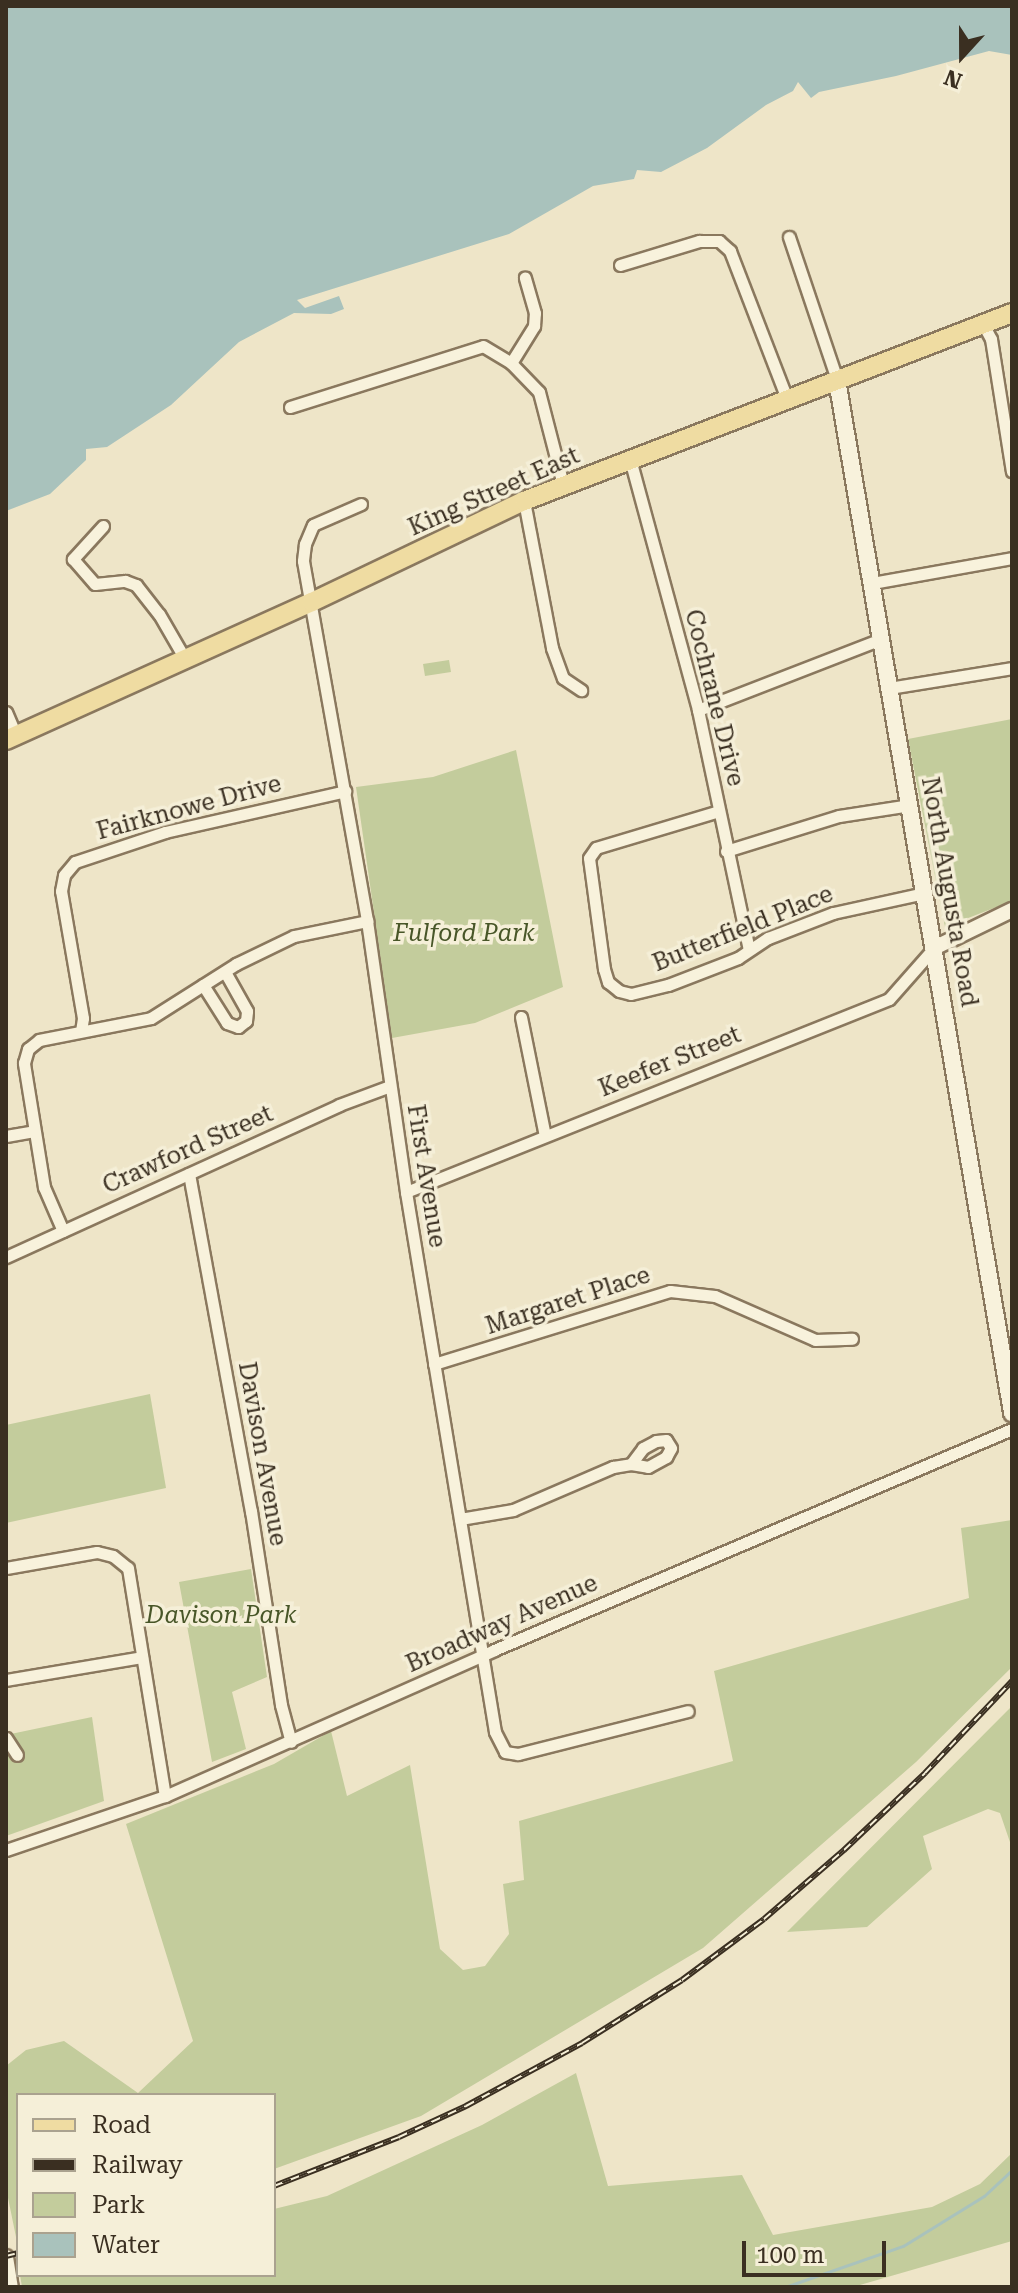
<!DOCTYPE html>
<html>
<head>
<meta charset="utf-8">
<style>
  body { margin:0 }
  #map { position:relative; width:1018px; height:2293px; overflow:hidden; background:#eee5c8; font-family:"Roboto Serif",serif }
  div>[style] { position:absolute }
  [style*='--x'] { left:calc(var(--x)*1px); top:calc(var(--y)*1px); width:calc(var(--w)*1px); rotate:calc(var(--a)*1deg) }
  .green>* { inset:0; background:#c3cc9c }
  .water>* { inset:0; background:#a9c2bc }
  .stream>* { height:3px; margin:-1.5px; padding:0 1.5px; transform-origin:1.5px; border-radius:1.5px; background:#a9c2bc }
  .roads { filter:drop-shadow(2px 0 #8a785e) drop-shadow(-2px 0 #8a785e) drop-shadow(0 2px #8a785e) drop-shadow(0 -2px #8a785e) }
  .minor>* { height:11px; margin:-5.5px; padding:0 5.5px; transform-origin:5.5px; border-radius:5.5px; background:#f8f2dc }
  .tertiary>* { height:14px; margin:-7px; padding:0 7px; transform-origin:7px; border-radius:7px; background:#f8f2dc }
  .secondary>* { height:16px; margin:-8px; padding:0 8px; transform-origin:8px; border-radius:8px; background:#f8f2dc }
  .primary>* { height:18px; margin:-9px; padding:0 9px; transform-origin:9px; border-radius:9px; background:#efdca2 }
  .rail>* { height:6px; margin-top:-3px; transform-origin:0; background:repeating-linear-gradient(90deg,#f5efd8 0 9px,#3a2f21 0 18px); box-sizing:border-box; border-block:2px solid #3a2f21 }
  span { translate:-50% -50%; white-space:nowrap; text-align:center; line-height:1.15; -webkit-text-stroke:7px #f5efd8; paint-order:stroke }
  .street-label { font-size:24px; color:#3a2f21 }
  .park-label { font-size:24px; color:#485628; font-style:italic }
  .frame { position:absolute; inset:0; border:8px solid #3a2f21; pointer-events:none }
  .legend { position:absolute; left:16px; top:2093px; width:260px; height:184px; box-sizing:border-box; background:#f5efd8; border:2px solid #aaa28f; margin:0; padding:10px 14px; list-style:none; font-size:24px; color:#3a2f21 }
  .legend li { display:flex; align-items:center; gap:16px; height:40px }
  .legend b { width:40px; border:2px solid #aaa28f }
  .north { position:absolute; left:922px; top:16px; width:80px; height:80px; -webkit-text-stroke:6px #f5efd8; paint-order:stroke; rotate:201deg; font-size:22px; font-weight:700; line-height:32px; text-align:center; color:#3a2f21 }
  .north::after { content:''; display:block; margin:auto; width:28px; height:36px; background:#3a2f21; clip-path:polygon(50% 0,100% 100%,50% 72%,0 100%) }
  .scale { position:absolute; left:742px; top:2241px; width:144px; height:36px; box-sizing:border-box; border:4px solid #3a2f21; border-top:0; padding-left:10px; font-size:24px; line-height:28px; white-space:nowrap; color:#3a2f21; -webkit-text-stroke:6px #f5efd8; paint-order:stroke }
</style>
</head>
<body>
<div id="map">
  <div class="green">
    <div style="clip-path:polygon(449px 660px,451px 672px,425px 676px,423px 664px)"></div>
    <div style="clip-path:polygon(1012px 719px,1012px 901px,945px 927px,908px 739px)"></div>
    <div style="clip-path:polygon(516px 750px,563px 987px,475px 1023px,392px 1038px,356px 787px,433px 777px)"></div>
    <div style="clip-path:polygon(150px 1394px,166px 1488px,6px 1523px,6px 1425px)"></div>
    <div style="clip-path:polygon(1012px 1520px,1012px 1667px,916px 1762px,703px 1948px,421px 2116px,274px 2169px,274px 2095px,18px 2095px,16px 2237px,6px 2188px,6px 2066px,26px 2050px,64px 2041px,138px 2093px,193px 2041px,126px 1824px,274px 1764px,331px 1731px,347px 1796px,410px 1765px,440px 1949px,463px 1970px,485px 1966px,509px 1934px,503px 1884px,524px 1880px,519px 1821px,733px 1761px,714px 1671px,969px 1598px,961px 1528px)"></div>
    <div style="clip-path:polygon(251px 1569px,267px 1677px,232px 1692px,246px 1749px,212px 1762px,179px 1582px)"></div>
    <div style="clip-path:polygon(1012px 1706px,1012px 1848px,1000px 1813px,988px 1809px,923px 1836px,932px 1869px,867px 1927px,787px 1932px)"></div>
    <div style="clip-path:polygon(92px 1717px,104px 1801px,6px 1836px,6px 1735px)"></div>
    <div style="clip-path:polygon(576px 2073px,608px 2186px,742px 2175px,773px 2235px,932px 2207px,980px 2184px,1012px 2153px,1012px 2241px,853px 2287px,22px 2287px,20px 2275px,274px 2275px,274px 2209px,327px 2196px,482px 2125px)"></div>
  </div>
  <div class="water">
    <div style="clip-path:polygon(6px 6px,1012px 6px,1012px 55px,989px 51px,896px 76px,819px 92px,811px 98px,798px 82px,793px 91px,766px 105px,707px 148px,661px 172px,637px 170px,634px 179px,593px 186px,509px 234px,297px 300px,305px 308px,339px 296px,344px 309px,331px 314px,294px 313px,239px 342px,171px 405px,107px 447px,86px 449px,86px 460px,50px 494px,6px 511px)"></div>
  </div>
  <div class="stream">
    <div style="--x:785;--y:2287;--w:125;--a:-19.2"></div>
    <div style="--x:903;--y:2246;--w:95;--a:-31.7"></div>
    <div style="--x:984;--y:2196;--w:38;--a:-43"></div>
  </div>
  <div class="roads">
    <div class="minor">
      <div style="--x:789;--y:237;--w:151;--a:71.4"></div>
      <div style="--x:620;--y:265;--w:83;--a:-16.9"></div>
      <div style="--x:699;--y:241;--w:20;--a:0"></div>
      <div style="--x:719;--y:241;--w:15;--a:42"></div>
      <div style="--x:730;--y:251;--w:159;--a:68.9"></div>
      <div style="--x:983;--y:324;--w:17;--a:62"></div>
      <div style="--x:991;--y:339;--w:134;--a:81"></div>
      <div style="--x:511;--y:363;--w:44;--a:-58.1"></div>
      <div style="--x:534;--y:326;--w:13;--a:-86"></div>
      <div style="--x:535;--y:313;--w:37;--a:-106"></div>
      <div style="--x:290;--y:407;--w:202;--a:-17.5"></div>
      <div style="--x:483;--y:346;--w:33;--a:31"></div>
      <div style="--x:511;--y:363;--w:40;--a:46"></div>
      <div style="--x:539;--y:392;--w:96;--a:75.5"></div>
      <div style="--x:630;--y:459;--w:260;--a:74.8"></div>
      <div style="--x:698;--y:710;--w:244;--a:78"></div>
      <div style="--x:524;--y:501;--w:150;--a:79.2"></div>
      <div style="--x:552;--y:648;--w:32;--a:70"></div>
      <div style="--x:563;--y:678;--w:22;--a:34"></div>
      <div style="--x:361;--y:504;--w:52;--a:156.4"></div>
      <div style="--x:313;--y:525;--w:21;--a:113"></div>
      <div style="--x:305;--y:544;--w:17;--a:97"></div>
      <div style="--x:303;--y:561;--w:366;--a:79.9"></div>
      <div style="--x:367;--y:921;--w:274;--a:81.8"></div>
      <div style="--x:406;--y:1192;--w:547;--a:80.64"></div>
      <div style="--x:495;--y:1732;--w:22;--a:63"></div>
      <div style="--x:505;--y:1752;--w:13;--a:9"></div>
      <div style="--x:518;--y:1754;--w:175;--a:-14.2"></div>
      <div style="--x:103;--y:526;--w:45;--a:132.3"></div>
      <div style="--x:73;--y:559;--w:33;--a:49"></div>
      <div style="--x:95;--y:584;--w:30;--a:-6"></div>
      <div style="--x:125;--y:581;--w:12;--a:20"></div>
      <div style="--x:136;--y:585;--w:37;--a:52"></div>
      <div style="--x:159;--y:614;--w:52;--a:60"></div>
      <div style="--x:872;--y:583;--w:142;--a:-10.1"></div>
      <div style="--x:889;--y:688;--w:125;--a:-9.2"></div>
      <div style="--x:698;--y:710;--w:196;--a:-21.2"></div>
      <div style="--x:6;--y:712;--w:25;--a:67"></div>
      <div style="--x:719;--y:811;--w:128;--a:163.3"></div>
      <div style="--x:596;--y:848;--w:12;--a:125"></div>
      <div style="--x:589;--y:858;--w:112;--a:82.3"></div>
      <div style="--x:604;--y:969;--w:14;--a:73"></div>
      <div style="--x:608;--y:982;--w:14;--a:39"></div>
      <div style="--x:619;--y:991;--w:12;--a:14"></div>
      <div style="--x:631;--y:994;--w:38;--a:-14"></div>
      <div style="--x:668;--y:985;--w:75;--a:-21.1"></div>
      <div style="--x:738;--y:958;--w:36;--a:-34"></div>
      <div style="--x:768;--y:938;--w:70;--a:-21"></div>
      <div style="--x:833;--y:913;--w:93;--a:-12.4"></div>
      <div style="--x:726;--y:851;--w:118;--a:-17.2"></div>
      <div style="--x:839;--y:816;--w:72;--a:-8.8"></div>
      <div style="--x:203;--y:985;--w:45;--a:57.7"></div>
      <div style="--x:227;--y:1023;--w:12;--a:20"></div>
      <div style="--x:238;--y:1027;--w:10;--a:-37"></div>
      <div style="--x:246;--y:1021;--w:10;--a:-84"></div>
      <div style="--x:247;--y:1011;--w:45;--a:-119.4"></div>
      <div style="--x:521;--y:1017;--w:121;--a:78.6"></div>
      <div style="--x:81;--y:1031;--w:13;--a:-81"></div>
      <div style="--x:83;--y:1018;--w:129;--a:-99.8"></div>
      <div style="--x:61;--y:891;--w:16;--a:-79"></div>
      <div style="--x:64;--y:875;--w:17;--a:-50"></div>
      <div style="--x:75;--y:862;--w:95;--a:-18.4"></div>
      <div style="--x:165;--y:832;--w:185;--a:-12.8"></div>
      <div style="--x:6;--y:1136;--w:27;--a:-10"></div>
      <div style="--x:189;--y:1174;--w:343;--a:79.6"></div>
      <div style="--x:251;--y:1511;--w:196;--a:81.2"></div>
      <div style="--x:281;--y:1705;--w:38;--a:75"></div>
      <div style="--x:406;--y:1192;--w:520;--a:-21.78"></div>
      <div style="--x:889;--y:999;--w:68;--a:-48.6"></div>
      <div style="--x:63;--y:1231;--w:48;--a:-113.4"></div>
      <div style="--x:44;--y:1187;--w:126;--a:-99.2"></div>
      <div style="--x:24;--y:1063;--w:15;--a:-74"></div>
      <div style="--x:28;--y:1049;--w:14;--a:-39"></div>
      <div style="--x:39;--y:1040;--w:114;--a:-11.1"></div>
      <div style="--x:151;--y:1018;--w:101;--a:-32.4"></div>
      <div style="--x:236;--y:964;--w:64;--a:-25.8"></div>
      <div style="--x:294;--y:936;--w:75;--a:-11.6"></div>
      <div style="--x:6;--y:1257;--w:366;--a:-24.5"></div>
      <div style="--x:339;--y:1105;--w:54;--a:-20.4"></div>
      <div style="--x:434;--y:1364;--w:247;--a:-17.2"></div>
      <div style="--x:670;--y:1291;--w:45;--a:6.3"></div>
      <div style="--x:715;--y:1296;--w:109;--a:23.7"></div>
      <div style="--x:815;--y:1340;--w:37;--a:-2"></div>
      <div style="--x:460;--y:1519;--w:54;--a:-9.6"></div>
      <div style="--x:513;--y:1510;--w:109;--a:-23.3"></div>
      <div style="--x:613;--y:1467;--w:18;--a:-9"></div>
      <div style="--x:631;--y:1464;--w:17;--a:10"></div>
      <div style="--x:648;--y:1467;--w:21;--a:-29"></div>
      <div style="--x:666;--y:1457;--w:10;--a:-61"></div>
      <div style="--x:671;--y:1448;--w:9;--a:-122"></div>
      <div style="--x:666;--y:1440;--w:10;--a:174"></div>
      <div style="--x:656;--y:1441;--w:15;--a:152"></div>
      <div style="--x:643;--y:1448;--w:20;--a:127"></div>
      <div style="--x:6;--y:1568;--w:92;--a:-10"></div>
      <div style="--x:97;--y:1552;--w:16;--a:14"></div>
      <div style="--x:113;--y:1556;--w:19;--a:39"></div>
      <div style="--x:128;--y:1568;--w:231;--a:80.8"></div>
      <div style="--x:6;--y:1680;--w:138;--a:-9.6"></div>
      <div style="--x:6;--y:1738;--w:20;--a:57"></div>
      <div style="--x:6;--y:1850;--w:168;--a:-18.8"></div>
      <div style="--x:165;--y:1796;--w:360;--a:-23.9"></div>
      <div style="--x:494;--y:1650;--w:563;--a:-23.11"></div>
    </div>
    <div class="tertiary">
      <div style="--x:934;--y:948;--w:87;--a:-26"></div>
      <div style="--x:6;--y:2257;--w:30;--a:81"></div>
    </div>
    <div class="secondary">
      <div style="--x:837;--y:380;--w:1048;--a:80.38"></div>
    </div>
    <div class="primary">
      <div style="--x:6;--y:740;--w:336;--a:-24.3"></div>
      <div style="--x:312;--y:602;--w:235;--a:-25.5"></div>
      <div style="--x:524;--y:501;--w:523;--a:-21.07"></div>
    </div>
  </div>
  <div class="rail">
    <div style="--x:274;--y:2186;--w:134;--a:-21.4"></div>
    <div style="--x:399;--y:2137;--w:74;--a:-24.8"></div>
    <div style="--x:466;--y:2106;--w:132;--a:-28.5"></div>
    <div style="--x:582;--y:2043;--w:118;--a:-32.2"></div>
    <div style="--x:682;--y:1980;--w:102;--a:-36.6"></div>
    <div style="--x:764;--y:1919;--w:106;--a:-40.8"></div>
    <div style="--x:844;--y:1850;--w:112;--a:-43.5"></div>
    <div style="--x:925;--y:1773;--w:127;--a:-46.6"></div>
    <div style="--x:6;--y:2256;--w:12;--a:-14"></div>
  </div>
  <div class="street-label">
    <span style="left:494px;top:492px;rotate:-24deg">King Street East</span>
    <span style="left:714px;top:698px;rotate:76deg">Cochrane Drive</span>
    <span style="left:189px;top:808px;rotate:-15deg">Fairknowe Drive</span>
    <span style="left:949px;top:892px;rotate:80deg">North Augusta Road</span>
    <span style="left:743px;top:929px;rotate:-22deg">Butterfield Place</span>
    <span style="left:670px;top:1062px;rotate:-22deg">Keefer Street</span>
    <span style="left:188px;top:1150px;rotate:-24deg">Crawford Street</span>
    <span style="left:426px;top:1176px;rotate:81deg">First Avenue</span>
    <span style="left:568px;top:1301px;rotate:-18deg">Margaret Place</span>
    <span style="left:262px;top:1454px;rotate:80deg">Davison Avenue</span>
    <span style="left:502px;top:1624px;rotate:-24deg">Broadway Avenue</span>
  </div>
  <div class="park-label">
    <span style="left:464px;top:934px">Fulford Park</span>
    <span style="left:221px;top:1616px">Davison Park</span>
  </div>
  <div class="frame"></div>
  <ul class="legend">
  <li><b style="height:10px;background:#efdca2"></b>Road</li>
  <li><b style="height:10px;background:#3a2f21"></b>Railway</li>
  <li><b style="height:22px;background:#c3cc9c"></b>Park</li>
  <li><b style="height:22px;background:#a9c2bc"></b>Water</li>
  </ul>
  <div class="north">N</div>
  <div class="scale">100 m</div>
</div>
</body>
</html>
